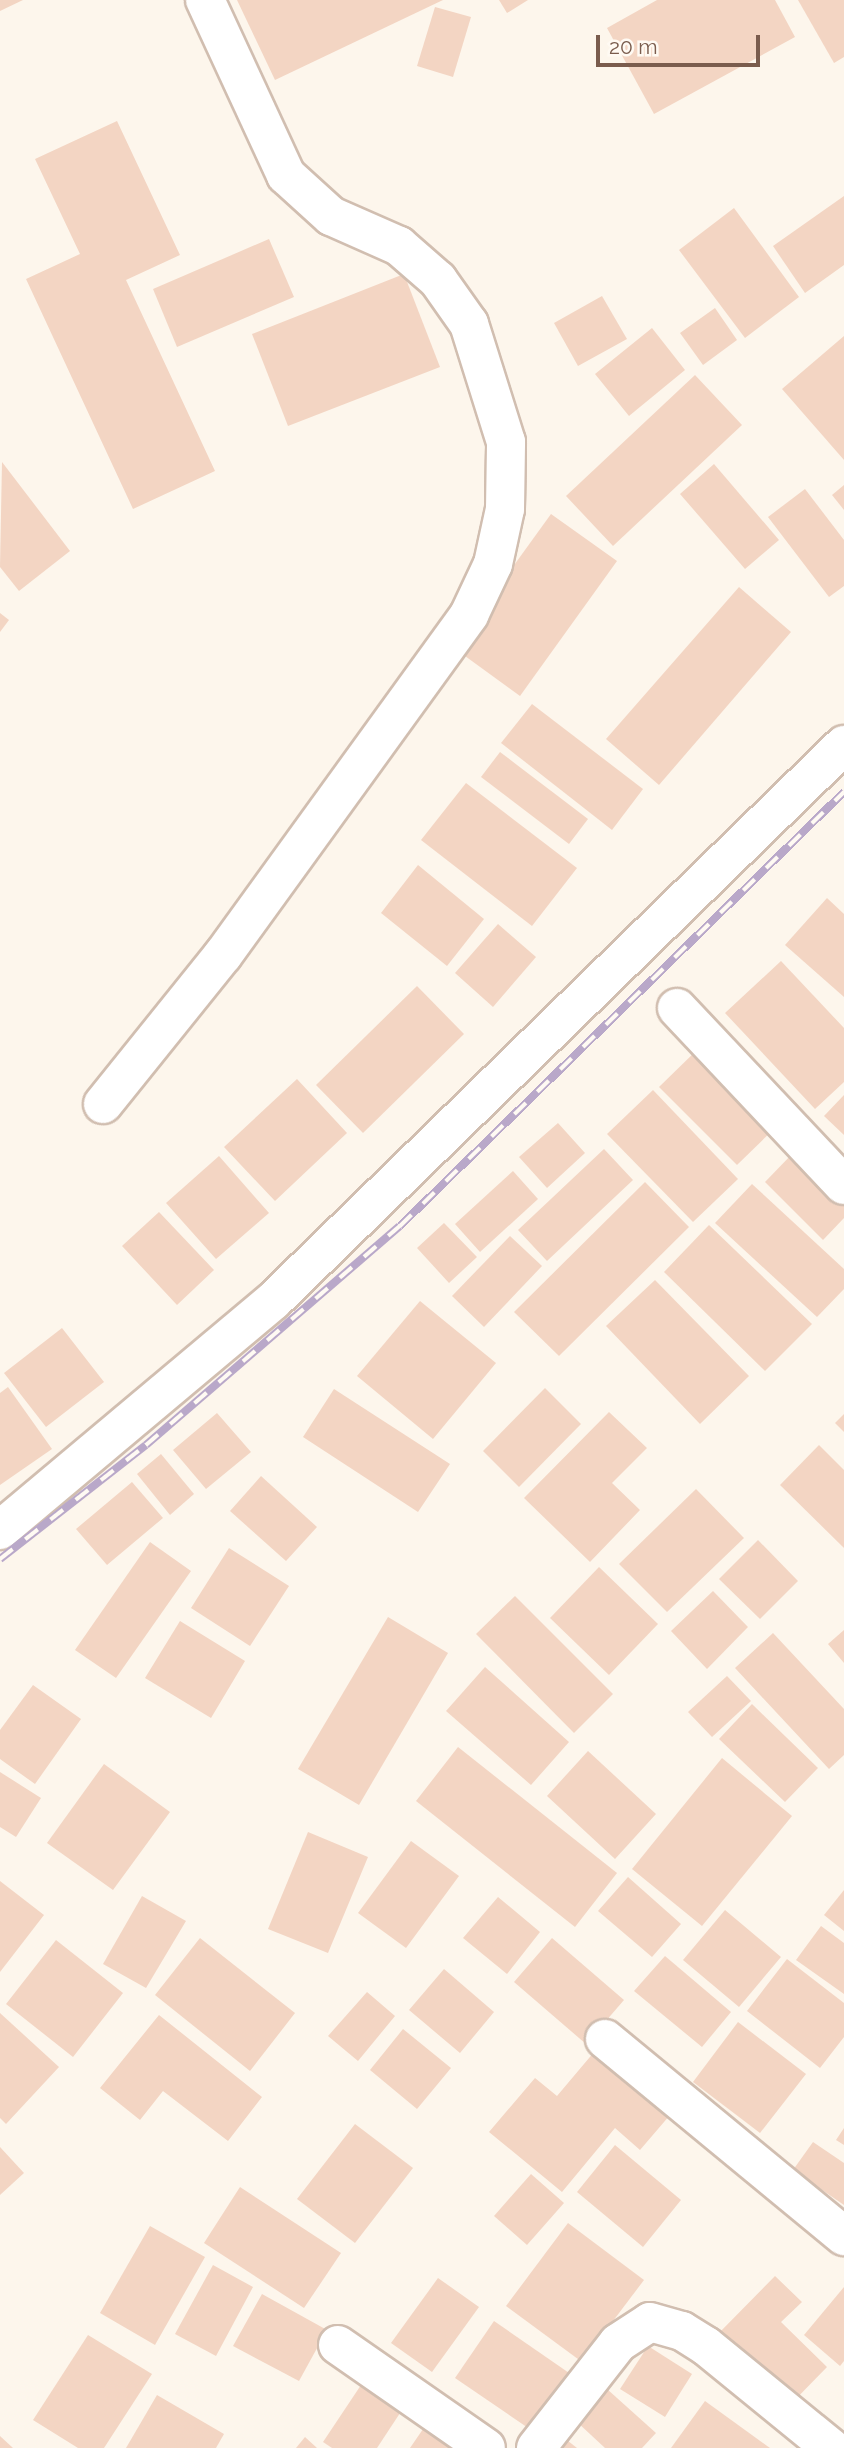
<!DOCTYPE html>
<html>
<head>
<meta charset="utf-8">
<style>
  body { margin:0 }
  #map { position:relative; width:844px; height:2448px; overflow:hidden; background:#fdf6ec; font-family:Raleway,sans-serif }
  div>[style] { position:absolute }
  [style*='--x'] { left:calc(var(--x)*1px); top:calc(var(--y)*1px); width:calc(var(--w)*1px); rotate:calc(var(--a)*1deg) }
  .building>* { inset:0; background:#f3d5c3 }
  .roads { filter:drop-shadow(2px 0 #d1beb0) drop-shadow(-2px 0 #d1beb0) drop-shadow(0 2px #d1beb0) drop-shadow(0 -2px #d1beb0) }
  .minor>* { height:38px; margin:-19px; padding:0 19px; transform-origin:19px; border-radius:19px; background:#fff }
  .rail>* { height:8px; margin-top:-4px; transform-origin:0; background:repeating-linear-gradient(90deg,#fffaf3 0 16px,#b9a8c9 0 32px); box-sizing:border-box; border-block:2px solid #b9a8c9 }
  span { translate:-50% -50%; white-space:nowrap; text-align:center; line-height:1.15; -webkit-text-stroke:7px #fffaf3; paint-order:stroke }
  .scale { position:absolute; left:596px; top:35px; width:164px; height:32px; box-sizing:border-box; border:4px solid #7a5c4d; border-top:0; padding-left:9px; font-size:21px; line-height:24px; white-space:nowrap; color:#7a5c4d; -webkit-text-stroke:5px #fffaf3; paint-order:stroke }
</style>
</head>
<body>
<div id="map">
  <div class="building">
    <div style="clip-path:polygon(0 0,23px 0,0 11px)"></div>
    <div style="clip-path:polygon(237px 0,443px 0,275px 80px)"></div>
    <div style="clip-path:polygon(499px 0,528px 0,507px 13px)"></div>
    <div style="clip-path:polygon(657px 0,775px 0,795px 37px,654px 114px,607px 28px)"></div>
    <div style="clip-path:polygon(798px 0,844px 0,844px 57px,834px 63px)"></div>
    <div style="clip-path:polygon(435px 7px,471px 17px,453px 77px,417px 66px)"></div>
    <div style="clip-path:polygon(117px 121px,180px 255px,126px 280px,215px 471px,133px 509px,26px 279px,80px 254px,35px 159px)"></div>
    <div style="clip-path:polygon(844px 196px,844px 265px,805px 293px,773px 246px)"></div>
    <div style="clip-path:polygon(734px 208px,799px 297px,745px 338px,679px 250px)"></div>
    <div style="clip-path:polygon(269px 239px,294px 297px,177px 347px,153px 289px)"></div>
    <div style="clip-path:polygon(404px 274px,440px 367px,288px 426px,252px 334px)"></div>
    <div style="clip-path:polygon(602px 296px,627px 339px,578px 366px,554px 323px)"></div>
    <div style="clip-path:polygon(715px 308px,737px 340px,703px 365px,680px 333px)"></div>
    <div style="clip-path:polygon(652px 328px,685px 370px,629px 416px,595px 374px)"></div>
    <div style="clip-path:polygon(844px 336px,844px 460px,782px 389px)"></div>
    <div style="clip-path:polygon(695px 375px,742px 425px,613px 546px,566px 496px)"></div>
    <div style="clip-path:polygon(2px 462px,70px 551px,19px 591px,0 567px)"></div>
    <div style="clip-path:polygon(714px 464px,779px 540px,745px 569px,680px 494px)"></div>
    <div style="clip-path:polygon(844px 485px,844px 510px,832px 495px)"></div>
    <div style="clip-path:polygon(805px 489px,844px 540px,844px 586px,829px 597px,768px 517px)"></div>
    <div style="clip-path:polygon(551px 514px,617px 561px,520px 696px,454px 648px)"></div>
    <div style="clip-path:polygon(739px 587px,791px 632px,659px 785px,606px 739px)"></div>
    <div style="clip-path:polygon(0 613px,9px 620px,0 632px)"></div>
    <div style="clip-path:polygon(532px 704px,643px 789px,612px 830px,501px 743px)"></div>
    <div style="clip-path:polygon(500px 752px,588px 819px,569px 844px,481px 777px)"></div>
    <div style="clip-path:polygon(466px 783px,577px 868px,532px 926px,421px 840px)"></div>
    <div style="clip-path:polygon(418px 865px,484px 919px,447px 966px,381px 913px)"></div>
    <div style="clip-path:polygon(827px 898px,844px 914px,844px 997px,785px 945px)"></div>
    <div style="clip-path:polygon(498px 924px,536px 957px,493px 1007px,455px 973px)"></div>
    <div style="clip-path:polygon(781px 961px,844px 1028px,844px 1082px,815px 1109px,725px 1013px)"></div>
    <div style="clip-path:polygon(417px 986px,464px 1034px,363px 1133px,316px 1085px)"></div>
    <div style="clip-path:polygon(700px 1047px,778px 1125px,737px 1165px,659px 1087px)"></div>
    <div style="clip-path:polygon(297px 1079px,347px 1133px,275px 1201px,224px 1147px)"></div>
    <div style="clip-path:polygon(653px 1090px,738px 1179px,693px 1222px,607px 1134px)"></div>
    <div style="clip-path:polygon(844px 1095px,844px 1135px,824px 1116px)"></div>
    <div style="clip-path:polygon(558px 1123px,585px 1153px,547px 1188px,519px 1157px)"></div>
    <div style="clip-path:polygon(604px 1149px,633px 1180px,547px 1261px,518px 1230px)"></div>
    <div style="clip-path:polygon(795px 1151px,844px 1200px,844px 1218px,823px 1240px,765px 1182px)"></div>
    <div style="clip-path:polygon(219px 1156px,269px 1213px,216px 1259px,166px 1203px)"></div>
    <div style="clip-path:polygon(513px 1171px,538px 1199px,480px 1252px,455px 1224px)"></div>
    <div style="clip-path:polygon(645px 1182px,689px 1227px,559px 1356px,514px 1312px)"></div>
    <div style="clip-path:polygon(752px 1184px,844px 1269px,844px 1289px,817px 1317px,715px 1223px)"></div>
    <div style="clip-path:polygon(159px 1212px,214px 1270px,177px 1305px,122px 1246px)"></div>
    <div style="clip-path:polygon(444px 1223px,477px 1257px,449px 1283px,417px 1248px)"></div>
    <div style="clip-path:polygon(709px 1225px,812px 1324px,765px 1371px,664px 1272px)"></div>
    <div style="clip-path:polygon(510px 1236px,542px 1266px,484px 1327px,452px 1296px)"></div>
    <div style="clip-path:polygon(655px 1280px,749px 1376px,700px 1424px,606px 1326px)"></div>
    <div style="clip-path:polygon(420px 1301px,496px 1363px,433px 1439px,357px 1376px)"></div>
    <div style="clip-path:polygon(62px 1328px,104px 1382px,46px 1427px,4px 1373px)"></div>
    <div style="clip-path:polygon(8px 1387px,52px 1449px,0 1485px,0 1393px)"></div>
    <div style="clip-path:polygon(545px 1388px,581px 1424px,519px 1487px,483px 1451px)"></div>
    <div style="clip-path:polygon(334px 1389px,450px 1464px,418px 1512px,303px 1437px)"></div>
    <div style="clip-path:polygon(609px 1412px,647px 1448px,612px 1483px,640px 1510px,590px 1562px,524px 1498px)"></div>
    <div style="clip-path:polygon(217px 1413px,251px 1452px,206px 1489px,173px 1450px)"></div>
    <div style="clip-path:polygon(844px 1414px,844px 1432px,835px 1423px)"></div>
    <div style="clip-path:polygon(819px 1445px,844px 1470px,844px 1548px,780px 1485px)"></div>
    <div style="clip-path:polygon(161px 1454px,194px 1494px,170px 1515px,137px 1474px)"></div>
    <div style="clip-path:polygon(261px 1476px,317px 1527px,286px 1561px,230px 1511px)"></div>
    <div style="clip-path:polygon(132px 1482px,163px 1518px,107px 1565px,76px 1529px)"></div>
    <div style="clip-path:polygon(696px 1489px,744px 1538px,667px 1612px,619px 1564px)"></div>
    <div style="clip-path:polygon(758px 1540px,798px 1581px,760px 1619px,719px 1579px)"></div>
    <div style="clip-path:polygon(150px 1542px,191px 1571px,116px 1678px,75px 1650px)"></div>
    <div style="clip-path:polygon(229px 1548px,289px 1586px,250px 1646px,191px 1608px)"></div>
    <div style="clip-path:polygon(599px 1567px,658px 1624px,609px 1675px,550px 1618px)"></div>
    <div style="clip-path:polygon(713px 1591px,748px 1627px,707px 1669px,671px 1631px)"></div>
    <div style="clip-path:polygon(515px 1596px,613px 1694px,574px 1733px,476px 1634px)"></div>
    <div style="clip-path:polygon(388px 1617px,448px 1653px,359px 1805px,298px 1769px)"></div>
    <div style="clip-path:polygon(180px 1621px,245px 1661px,211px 1718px,145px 1678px)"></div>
    <div style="clip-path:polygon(844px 1630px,844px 1663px,828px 1644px)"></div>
    <div style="clip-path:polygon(773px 1633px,844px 1709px,844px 1755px,829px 1769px,735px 1668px)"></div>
    <div style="clip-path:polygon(485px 1667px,569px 1742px,531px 1785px,446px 1711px)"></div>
    <div style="clip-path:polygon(727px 1676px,751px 1701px,712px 1737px,688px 1712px)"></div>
    <div style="clip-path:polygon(33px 1685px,81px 1719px,35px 1784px,0 1759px,0 1730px)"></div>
    <div style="clip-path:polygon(752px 1704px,818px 1768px,785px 1802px,719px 1739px)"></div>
    <div style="clip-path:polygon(458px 1747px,617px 1873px,575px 1927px,416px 1801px)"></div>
    <div style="clip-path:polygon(588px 1751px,656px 1814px,615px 1859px,547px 1796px)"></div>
    <div style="clip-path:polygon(722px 1758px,792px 1816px,702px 1926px,632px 1869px)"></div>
    <div style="clip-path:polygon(104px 1764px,170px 1812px,113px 1890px,47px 1843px)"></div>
    <div style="clip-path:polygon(0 1772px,41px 1798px,16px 1837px,0 1827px)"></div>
    <div style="clip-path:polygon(308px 1832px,368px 1857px,328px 1953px,268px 1929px)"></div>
    <div style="clip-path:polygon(411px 1841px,459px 1876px,406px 1948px,358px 1913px)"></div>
    <div style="clip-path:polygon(628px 1877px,681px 1924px,652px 1957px,598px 1911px)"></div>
    <div style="clip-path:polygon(0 1881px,44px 1915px,0 1972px)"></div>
    <div style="clip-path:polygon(844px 1890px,844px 1931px,824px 1915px)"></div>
    <div style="clip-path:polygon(142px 1896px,186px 1921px,146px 1988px,103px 1964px)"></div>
    <div style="clip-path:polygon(498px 1897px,540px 1932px,507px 1974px,463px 1938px)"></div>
    <div style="clip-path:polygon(725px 1910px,781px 1957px,739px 2007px,683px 1960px)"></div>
    <div style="clip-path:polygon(821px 1926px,844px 1943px,844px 1994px,796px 1960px)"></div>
    <div style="clip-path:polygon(200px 1938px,295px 2013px,250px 2071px,155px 1995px)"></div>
    <div style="clip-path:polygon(552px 1938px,624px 2000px,586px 2044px,514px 1982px)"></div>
    <div style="clip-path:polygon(56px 1940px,123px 1993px,73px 2057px,6px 2004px)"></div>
    <div style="clip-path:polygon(665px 1956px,731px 2012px,702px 2047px,634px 1991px)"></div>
    <div style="clip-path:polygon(787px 1959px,844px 2003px,844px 2037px,820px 2068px,747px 2011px)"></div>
    <div style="clip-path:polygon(444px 1969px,494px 2012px,460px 2053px,409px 2010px)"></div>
    <div style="clip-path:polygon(367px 1992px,395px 2016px,358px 2061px,328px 2036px)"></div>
    <div style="clip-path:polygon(0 2013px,59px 2067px,6px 2124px,0 2118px)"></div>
    <div style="clip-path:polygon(159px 2015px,262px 2097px,228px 2141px,163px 2091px,140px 2120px,100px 2088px)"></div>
    <div style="clip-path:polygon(738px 2022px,806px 2074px,760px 2133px,693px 2082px)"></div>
    <div style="clip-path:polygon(403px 2029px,451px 2068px,417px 2109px,370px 2070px)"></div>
    <div style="clip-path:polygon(600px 2045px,676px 2108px,640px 2150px,615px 2128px,562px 2192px,489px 2132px,535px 2078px,557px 2096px)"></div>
    <div style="clip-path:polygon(355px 2124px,413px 2168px,355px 2243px,297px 2199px)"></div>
    <div style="clip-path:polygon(844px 2128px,844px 2145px,836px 2140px)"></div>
    <div style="clip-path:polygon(813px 2142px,844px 2163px,844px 2205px,793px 2170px)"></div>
    <div style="clip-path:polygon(615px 2145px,681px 2200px,643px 2247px,577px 2192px)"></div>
    <div style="clip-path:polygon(0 2147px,24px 2173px,0 2195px)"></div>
    <div style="clip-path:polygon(531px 2174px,564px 2203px,527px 2245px,494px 2216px)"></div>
    <div style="clip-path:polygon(240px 2187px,341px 2253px,304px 2308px,204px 2243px)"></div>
    <div style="clip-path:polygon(568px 2223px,644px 2280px,582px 2362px,506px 2306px)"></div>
    <div style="clip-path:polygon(150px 2226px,205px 2257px,155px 2345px,100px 2313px)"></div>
    <div style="clip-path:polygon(213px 2265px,253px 2287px,216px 2356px,175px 2334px)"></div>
    <div style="clip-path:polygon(775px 2276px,802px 2302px,781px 2322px,827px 2367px,788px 2407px,716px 2336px)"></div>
    <div style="clip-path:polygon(438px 2278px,479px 2307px,432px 2372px,391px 2343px)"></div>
    <div style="clip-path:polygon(844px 2287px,844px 2361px,840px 2366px,804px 2335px)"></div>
    <div style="clip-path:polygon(262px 2294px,327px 2330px,299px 2381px,233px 2346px)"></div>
    <div style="clip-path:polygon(494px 2321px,572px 2375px,534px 2432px,455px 2378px)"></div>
    <div style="clip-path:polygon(88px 2335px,152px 2374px,104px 2448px,78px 2448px,33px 2420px)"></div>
    <div style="clip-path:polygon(648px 2346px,692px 2374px,665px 2417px,620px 2389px)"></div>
    <div style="clip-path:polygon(365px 2379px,406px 2404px,377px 2448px,332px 2448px,323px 2442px)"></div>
    <div style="clip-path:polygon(607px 2389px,656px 2433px,642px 2448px,605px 2448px,577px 2422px)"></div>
    <div style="clip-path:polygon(157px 2395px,224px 2434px,216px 2448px,126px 2448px)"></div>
    <div style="clip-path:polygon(705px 2401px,770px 2448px,671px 2448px)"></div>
    <div style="clip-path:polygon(432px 2416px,479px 2448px,410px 2448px)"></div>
    <div style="clip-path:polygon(0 2436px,13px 2448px,0 2448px)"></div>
    <div style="clip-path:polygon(305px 2437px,317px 2448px,296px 2448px)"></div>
    <div style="clip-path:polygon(563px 2437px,577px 2448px,555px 2448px)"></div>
  </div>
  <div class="roads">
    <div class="minor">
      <div style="--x:677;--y:1008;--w:243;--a:46.7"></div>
      <div style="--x:103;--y:1104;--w:191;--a:-51.2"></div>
      <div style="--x:223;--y:955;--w:420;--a:-54.1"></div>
      <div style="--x:469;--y:615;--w:56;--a:-64.8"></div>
      <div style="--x:493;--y:564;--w:56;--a:-77.7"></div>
      <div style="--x:505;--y:509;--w:67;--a:-89.1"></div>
      <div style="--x:506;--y:442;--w:124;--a:-107.4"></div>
      <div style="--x:469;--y:324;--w:54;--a:-125.2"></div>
      <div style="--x:438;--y:280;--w:52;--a:-138.9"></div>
      <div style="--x:399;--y:246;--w:74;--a:-156.2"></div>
      <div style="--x:331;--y:216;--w:61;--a:-137.7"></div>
      <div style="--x:286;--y:175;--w:193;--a:-114.8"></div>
      <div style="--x:0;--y:1530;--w:356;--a:-40"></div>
      <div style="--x:273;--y:1301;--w:797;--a:-44.24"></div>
      <div style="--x:605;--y:2039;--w:310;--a:39.5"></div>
      <div style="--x:338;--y:2345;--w:180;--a:34.8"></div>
      <div style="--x:536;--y:2448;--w:133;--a:-52"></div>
      <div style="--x:618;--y:2343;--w:38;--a:-33"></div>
      <div style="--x:650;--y:2322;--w:33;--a:16"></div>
      <div style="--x:682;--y:2331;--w:28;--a:32"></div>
      <div style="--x:706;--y:2346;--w:161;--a:39.2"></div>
    </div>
  </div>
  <div class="rail">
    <div style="--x:0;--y:1559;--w:185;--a:-38"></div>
    <div style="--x:146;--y:1445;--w:335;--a:-40.8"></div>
    <div style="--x:400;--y:1226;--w:621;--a:-44.35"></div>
  </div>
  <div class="scale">20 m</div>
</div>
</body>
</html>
